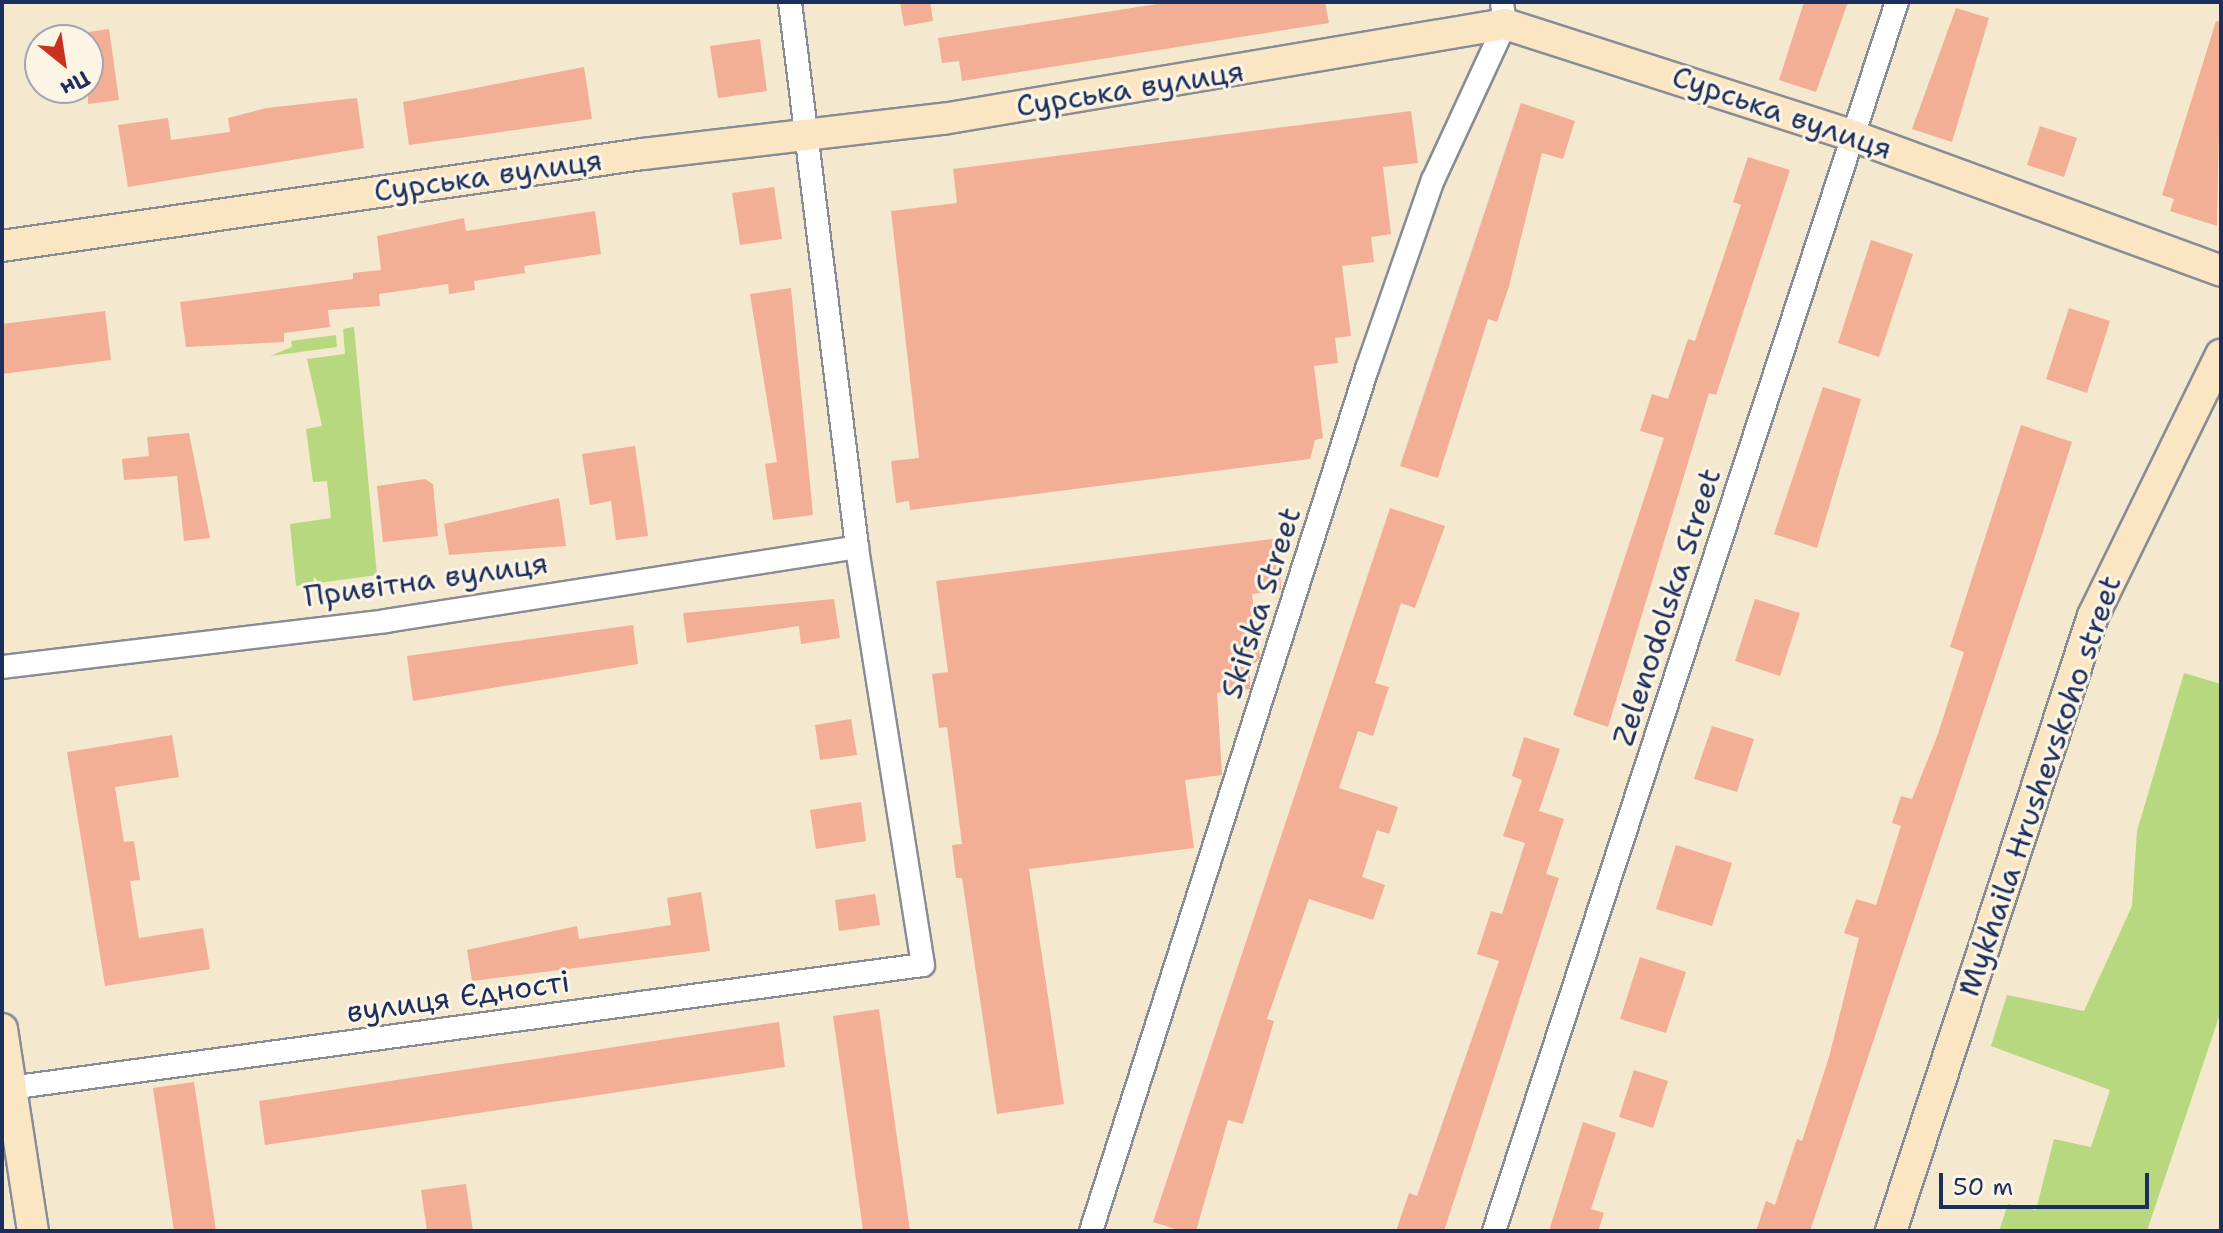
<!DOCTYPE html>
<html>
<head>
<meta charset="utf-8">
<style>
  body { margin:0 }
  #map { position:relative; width:2223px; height:1233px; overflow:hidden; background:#f4e8ce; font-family:"Shantell Sans",sans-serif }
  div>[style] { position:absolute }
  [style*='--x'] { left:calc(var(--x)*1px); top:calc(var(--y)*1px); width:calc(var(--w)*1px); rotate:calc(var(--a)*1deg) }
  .green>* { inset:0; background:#b8d87f }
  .building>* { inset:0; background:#f3ae96 }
  .roads { filter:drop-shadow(2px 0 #888c96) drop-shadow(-2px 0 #888c96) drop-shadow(0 2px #888c96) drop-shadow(0 -2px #888c96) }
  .street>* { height:22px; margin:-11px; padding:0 11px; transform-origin:11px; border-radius:11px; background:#fff }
  .secondary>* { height:30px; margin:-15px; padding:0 15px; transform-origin:15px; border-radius:15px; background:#fbe6c4 }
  span { translate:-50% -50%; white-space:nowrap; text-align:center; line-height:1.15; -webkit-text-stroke:6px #fcf5e5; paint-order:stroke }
  .street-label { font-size:30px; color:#1b2f5e }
  .frame { position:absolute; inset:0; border:4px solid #1b2f5e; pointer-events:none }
  .north { position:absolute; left:24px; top:24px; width:80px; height:80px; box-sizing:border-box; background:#fcf5e5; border:2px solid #a2a6af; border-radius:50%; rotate:150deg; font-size:22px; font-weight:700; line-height:32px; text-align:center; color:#1b2f5e }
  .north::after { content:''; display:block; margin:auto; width:28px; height:36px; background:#c8321e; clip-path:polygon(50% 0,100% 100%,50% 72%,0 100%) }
  .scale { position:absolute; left:1939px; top:1173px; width:210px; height:36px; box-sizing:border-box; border:4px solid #1b2f5e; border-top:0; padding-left:10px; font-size:24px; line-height:28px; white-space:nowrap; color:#1b2f5e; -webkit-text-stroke:6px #fcf5e5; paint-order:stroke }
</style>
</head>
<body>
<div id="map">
  <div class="green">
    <div style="clip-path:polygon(354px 327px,377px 575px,296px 586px,290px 524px,331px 518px,327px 481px,313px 482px,306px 429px,322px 426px,307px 359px,345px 354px,343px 329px)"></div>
    <div style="clip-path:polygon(336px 335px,337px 347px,270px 356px,292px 347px,291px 341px)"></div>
    <div style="clip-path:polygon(2184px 673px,2221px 684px,2221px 1011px,2147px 1231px,1999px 1231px,2008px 1204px,2036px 1210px,2054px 1139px,2091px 1147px,2110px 1090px,1991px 1046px,2007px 995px,2084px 1011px,2132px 906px,2137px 831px)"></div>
  </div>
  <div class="building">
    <div style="clip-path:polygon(900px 2px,930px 2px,933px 21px,904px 26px)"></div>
    <div style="clip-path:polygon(1170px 2px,1325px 2px,1329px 23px,962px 81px,959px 61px,942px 63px,938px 38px)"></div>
    <div style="clip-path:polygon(1804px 2px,1848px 2px,1816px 92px,1779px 80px)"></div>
    <div style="clip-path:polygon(1956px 8px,1989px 18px,1952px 142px,1912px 129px)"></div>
    <div style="clip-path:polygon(2216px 21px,2221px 22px,2217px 226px,2170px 211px,2174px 199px,2162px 195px)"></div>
    <div style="clip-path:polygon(109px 29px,119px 100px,88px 104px,88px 32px)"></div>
    <div style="clip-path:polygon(760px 39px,767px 91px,718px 98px,710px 46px)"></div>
    <div style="clip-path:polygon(584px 67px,592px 119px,409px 145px,403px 102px)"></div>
    <div style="clip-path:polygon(357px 98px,364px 148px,128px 187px,118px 125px,168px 118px,171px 140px,230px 132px,228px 118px,267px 108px)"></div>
    <div style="clip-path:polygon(1521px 103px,1575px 121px,1563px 159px,1542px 153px,1509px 286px,1497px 322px,1488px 319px,1438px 478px,1400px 466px)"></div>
    <div style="clip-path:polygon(1411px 111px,1418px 163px,1383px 167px,1391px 234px,1371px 237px,1374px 262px,1342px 266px,1351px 336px,1335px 338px,1338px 363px,1314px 366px,1323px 438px,1315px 440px,1310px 459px,910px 510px,909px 501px,896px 503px,891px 461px,919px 458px,891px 211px,957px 203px,953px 169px)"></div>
    <div style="clip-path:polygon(2040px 126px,2077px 138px,2064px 177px,2027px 165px)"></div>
    <div style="clip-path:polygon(1748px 157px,1790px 170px,1716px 395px,1709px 393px,1608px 727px,1573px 715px,1664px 438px,1640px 431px,1652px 394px,1668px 399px,1688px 339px,1695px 341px,1741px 205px,1733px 202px)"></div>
    <div style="clip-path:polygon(774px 187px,782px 239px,740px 245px,732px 193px)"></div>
    <div style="clip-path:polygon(595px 211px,601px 254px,524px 266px,525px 273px,474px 281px,475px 290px,449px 294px,448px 284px,379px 294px,380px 306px,328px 310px,330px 327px,284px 333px,284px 342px,186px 347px,180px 302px,353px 279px,353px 273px,381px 270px,377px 236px,464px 218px,466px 231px)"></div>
    <div style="clip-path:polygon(1871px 240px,1913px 254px,1879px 357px,1838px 343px)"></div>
    <div style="clip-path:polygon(791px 288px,813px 515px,773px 520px,765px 464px,777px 462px,750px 294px)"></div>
    <div style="clip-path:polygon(2069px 308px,2110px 321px,2087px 393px,2046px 379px)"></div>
    <div style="clip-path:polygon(105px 311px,111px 360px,2px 374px,2px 324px)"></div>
    <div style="clip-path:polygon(1823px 387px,1861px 399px,1817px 548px,1774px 534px)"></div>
    <div style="clip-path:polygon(2021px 425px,2072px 442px,2036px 553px,1810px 1231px,1756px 1231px,1766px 1201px,1775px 1205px,1797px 1139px,1802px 1141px,1829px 1057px,1859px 938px,1844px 933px,1856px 899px,1876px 905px,1901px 826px,1892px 823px,1901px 796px,1912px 799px,1938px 734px,1964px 652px,1950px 647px)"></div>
    <div style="clip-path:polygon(189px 433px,210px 538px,184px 541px,177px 476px,124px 480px,122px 459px,149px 456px,147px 437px)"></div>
    <div style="clip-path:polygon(635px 446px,648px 536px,616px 540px,611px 501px,590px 505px,582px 454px)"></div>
    <div style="clip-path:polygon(425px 479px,433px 484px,438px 536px,383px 542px,377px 486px)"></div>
    <div style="clip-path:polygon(559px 498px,566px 546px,449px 555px,444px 524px)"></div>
    <div style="clip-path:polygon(1390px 508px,1445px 526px,1415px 608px,1401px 603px,1375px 683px,1389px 687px,1373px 736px,1358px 731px,1339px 788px,1398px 807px,1389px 834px,1377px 830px,1362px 877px,1385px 885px,1373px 920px,1309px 899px,1267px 1019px,1274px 1021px,1243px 1124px,1228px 1120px,1196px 1231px,1182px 1231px,1153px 1222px)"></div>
    <div style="clip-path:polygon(1279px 538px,1281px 590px,1252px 594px,1260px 658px,1250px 668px,1250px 689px,1217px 693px,1222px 775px,1185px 780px,1194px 848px,1029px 869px,1064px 1104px,997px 1114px,962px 878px,956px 878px,952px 845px,962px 844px,947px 727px,939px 728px,932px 674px,948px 672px,936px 581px)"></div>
    <div style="clip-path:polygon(834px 599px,840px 638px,801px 644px,799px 626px,687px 643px,683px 613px)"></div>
    <div style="clip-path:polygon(1755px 599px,1800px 613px,1780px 676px,1735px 661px)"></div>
    <div style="clip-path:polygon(633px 625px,638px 664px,413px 701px,407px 656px)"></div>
    <div style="clip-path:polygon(851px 719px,857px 755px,820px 760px,815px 725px)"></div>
    <div style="clip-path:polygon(1712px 726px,1754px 739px,1737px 792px,1694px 779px)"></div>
    <div style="clip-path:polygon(172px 735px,179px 777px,115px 787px,124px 842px,134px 841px,140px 880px,130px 881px,139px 938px,203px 928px,210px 969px,105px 986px,67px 752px)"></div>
    <div style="clip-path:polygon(1524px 737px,1560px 749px,1539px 811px,1564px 819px,1546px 874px,1559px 878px,1444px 1231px,1396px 1231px,1409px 1193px,1417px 1196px,1499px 961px,1477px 954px,1491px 911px,1502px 914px,1525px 843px,1503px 836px,1522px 780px,1512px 776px)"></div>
    <div style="clip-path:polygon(861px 802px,866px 841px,816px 849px,810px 810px)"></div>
    <div style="clip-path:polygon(1676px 845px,1732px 863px,1712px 926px,1656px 909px)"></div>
    <div style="clip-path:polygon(701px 892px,710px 951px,472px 981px,467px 950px,577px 926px,579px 939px,671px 925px,667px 898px)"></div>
    <div style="clip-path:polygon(875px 894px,880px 925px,839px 931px,835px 900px)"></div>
    <div style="clip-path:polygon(1640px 957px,1686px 972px,1666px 1033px,1620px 1019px)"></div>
    <div style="clip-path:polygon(879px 1009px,910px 1231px,863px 1231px,849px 1128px,833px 1016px)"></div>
    <div style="clip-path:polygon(779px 1022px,785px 1067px,265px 1145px,259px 1101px)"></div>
    <div style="clip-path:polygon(1634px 1070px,1668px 1081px,1653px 1128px,1619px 1117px)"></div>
    <div style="clip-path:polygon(194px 1082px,210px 1190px,216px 1231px,174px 1231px,153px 1088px)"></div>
    <div style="clip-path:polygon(1583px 1122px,1616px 1133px,1591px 1209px,1604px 1213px,1598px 1231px,1549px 1231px)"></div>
    <div style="clip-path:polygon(466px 1184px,473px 1231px,427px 1231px,421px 1190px)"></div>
  </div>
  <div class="roads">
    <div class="street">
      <div style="--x:2;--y:667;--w:387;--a:-6.8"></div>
      <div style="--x:386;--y:621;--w:477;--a:-8.9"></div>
      <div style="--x:2;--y:1089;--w:929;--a:-7.67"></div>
      <div style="--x:923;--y:965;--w:423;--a:-99"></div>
      <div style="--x:857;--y:547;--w:549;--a:-97.01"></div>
      <div style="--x:1091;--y:1231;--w:905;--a:-72.25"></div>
      <div style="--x:1367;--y:369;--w:200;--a:-70.8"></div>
      <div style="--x:1433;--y:180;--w:172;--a:-65.2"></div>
      <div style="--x:1505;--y:24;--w:22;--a:-98"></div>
      <div style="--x:1494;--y:1231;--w:1293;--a:-71.85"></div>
    </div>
    <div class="secondary">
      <div style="--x:2;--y:246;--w:648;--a:-8.17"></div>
      <div style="--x:643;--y:154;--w:302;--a:-6.7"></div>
      <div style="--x:943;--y:119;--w:570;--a:-9.59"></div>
      <div style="--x:1505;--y:24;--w:366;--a:17.8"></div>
      <div style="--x:1853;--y:136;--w:392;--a:20.1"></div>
      <div style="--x:2;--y:1029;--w:204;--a:81.3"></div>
      <div style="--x:1891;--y:1231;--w:647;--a:-71.82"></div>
      <div style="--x:2093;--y:616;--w:291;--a:-63.9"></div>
    </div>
  </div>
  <div class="street-label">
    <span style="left:1130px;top:89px;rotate:-9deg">Сурська вулиця</span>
    <span style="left:1782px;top:113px;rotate:19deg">Сурська вулиця</span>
    <span style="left:488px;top:176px;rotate:-8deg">Сурська вулиця</span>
    <span style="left:426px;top:580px;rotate:-8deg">Привітна вулиця</span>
    <span style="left:1261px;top:603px;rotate:-72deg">Skifska Street</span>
    <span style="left:1667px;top:607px;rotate:-72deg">Zelenodolska Street</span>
    <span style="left:2040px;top:786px;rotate:-71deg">Mykhaila Hrushevskoho street</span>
    <span style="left:458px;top:997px;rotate:-8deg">вулиця Єдності</span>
  </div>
  <div class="frame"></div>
  <div class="north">Пн</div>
  <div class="scale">50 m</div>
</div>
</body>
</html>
